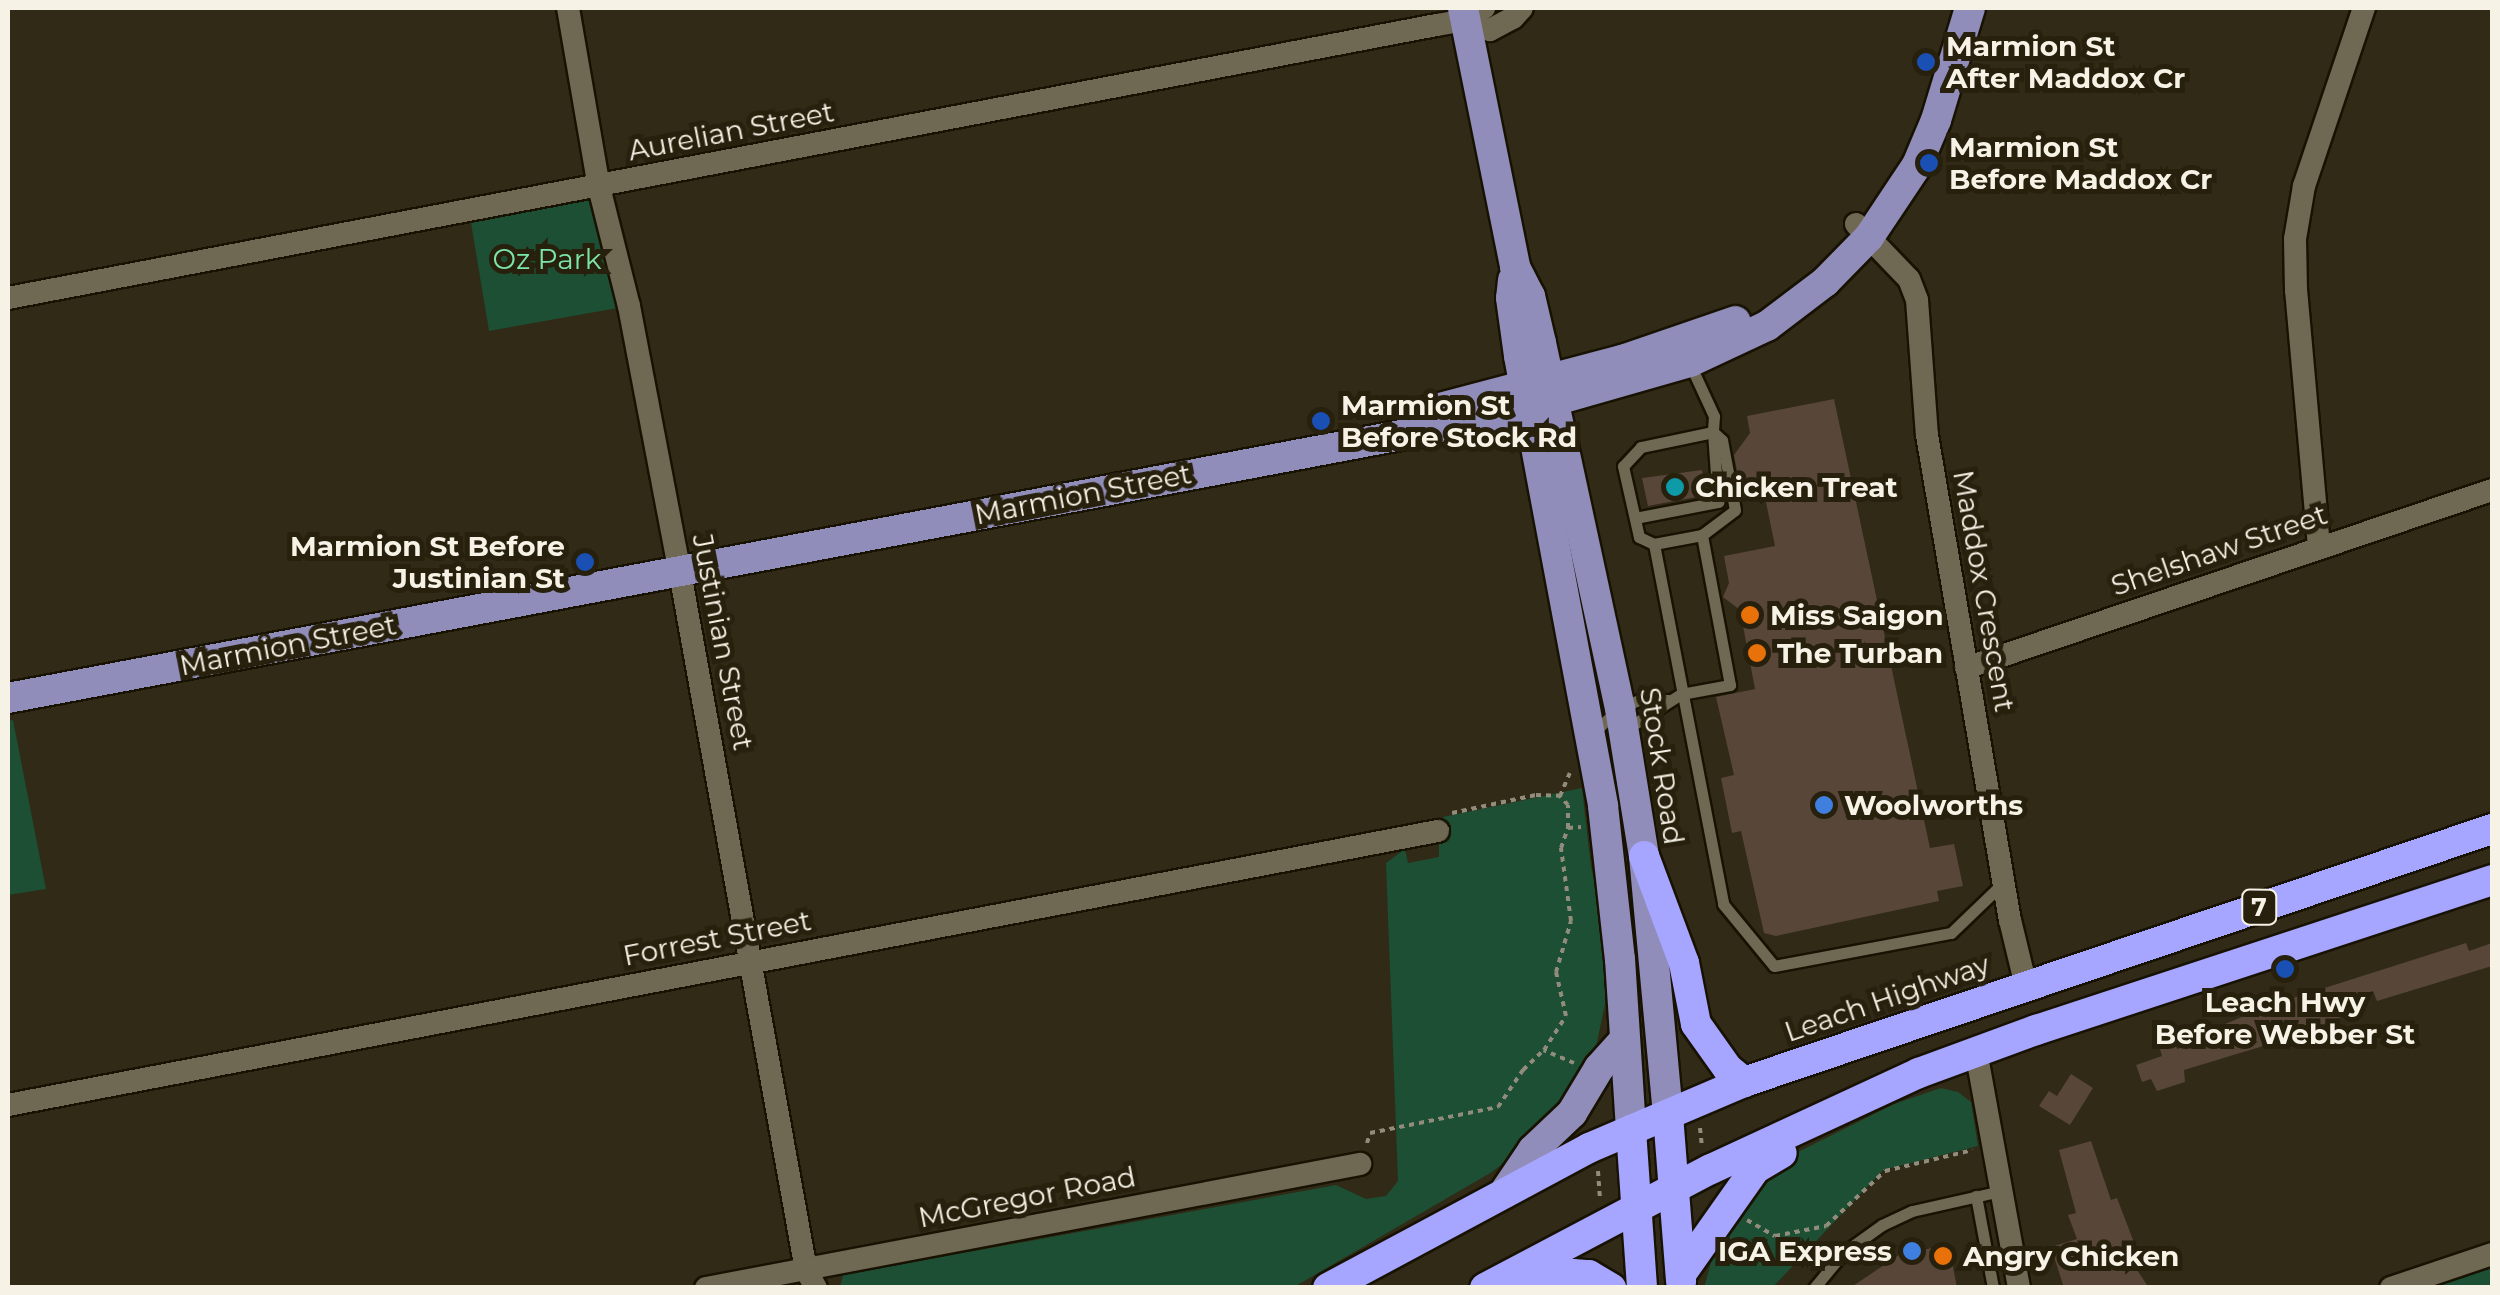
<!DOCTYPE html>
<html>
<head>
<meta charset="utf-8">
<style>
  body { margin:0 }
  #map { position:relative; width:2500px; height:1295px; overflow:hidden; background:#302a17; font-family:Montserrat,sans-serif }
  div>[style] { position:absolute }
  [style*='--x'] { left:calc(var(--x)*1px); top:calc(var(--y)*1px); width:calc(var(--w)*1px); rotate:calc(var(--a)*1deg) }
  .green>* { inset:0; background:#1c4f33 }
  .building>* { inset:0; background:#584638 }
  .path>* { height:4px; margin-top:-2px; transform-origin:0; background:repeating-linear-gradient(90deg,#918c7c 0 5px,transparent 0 10px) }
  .roads { filter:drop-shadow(2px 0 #181202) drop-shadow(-2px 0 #181202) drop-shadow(0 2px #181202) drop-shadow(0 -2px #181202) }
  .lane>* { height:11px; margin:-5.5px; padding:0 5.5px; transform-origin:5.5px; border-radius:5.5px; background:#6f6853 }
  .street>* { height:22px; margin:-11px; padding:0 11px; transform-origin:11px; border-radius:11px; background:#6f6853 }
  .primary>* { height:30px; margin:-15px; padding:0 15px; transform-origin:15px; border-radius:15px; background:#908dba }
  .highway>* { height:30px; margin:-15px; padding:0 15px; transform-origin:15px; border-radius:15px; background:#a6a5ff }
  .dots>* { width:28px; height:28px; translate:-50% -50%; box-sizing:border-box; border:5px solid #27200d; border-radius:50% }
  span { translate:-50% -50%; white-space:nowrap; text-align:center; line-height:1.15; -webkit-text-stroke:10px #27200d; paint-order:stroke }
  .shield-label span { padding:2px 8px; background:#27200d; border:2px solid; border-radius:8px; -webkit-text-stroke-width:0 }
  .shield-label { font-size:25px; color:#f6f2e6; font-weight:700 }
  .poi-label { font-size:28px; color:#f6f2e6; font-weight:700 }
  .left { translate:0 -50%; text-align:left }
  .right { translate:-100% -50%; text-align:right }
  .street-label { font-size:28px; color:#f6f2e6 }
  .park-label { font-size:28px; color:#7be5a7 }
  .frame { position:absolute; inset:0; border:10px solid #f6f2e6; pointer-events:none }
</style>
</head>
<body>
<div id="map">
  <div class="green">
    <div style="clip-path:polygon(599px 187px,629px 306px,489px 331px,469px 211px)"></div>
    <div style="clip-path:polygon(13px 720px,46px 889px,8px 895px,8px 721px)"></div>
    <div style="clip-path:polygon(1582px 788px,1591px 867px,1605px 925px,1606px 999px,1595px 1052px,1552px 1124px,1492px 1172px,1294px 1287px,840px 1288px,843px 1275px,1336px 1185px,1366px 1199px,1386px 1196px,1398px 1181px,1386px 863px,1405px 849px,1408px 863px,1439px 857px,1439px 842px,1448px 840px,1443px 817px)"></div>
    <div style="clip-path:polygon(1941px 1088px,1958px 1092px,1971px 1102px,1978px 1146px,1883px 1170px,1773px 1287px,1704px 1288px,1718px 1237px,1744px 1197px,1796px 1153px,1894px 1104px)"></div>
    <div style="clip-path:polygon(2492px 1263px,2492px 1287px,2419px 1287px)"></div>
  </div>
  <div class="building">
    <div style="clip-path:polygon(1834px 399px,1930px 848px,1954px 844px,1963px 886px,1937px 891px,1939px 901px,1776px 936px,1764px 933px,1741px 831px,1732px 833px,1721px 778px,1734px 775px,1716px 697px,1755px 689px,1740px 610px,1723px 597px,1729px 583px,1724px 556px,1775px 546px,1761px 478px,1739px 482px,1734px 455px,1750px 433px,1747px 416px)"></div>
    <div style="clip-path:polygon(1702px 470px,1707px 495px,1648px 506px,1642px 478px)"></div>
    <div style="clip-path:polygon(2466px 943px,2469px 951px,2492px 943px,2492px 966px,2377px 1001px,2373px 991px,2343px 1002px,2346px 1015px,2293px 1037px,2184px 1070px,2185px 1082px,2157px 1091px,2151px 1079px,2142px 1082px,2136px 1065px,2162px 1056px,2157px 1039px,2172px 1034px,2177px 1049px,2221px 1034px,2218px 1027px,2268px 1006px)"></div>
    <div style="clip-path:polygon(2071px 1074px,2093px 1088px,2070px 1125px,2039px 1106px,2049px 1091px,2057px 1096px)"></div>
    <div style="clip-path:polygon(2091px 1141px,2111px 1200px,2117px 1198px,2138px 1253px,2129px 1258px,2149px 1288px,2064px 1288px,2051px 1247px,2077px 1239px,2068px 1215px,2076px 1213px,2059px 1150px)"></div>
    <div style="clip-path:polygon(1921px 1240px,1922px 1250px,1949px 1245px,1957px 1288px,1850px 1288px)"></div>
  </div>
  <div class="path">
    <div style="--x:1452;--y:813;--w:86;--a:-12.1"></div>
    <div style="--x:1536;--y:795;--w:24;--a:2"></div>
    <div style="--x:1568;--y:828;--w:23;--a:-90"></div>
    <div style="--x:1568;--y:805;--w:12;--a:-132"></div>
    <div style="--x:1560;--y:796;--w:25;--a:-67"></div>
    <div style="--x:1574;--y:1063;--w:33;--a:-157"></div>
    <div style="--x:1544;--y:1050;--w:40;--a:-57.1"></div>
    <div style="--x:1566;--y:1016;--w:45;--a:-102.8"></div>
    <div style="--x:1556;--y:972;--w:53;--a:-73.6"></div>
    <div style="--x:1571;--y:921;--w:74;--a:-97.8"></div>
    <div style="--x:1561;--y:848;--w:21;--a:-71"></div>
    <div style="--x:1568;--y:828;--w:13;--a:-4"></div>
    <div style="--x:1700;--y:1128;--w:20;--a:84"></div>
    <div style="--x:1367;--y:1143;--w:10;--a:-73"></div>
    <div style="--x:1370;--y:1133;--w:131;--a:-11.5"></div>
    <div style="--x:1498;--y:1107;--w:45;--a:-56"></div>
    <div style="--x:1523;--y:1070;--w:29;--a:-44"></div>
    <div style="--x:1598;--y:1171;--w:30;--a:86"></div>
    <div style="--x:1747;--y:1220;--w:32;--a:30"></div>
    <div style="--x:1775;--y:1236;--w:52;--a:-11.1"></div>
    <div style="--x:1826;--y:1226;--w:81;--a:-43"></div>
    <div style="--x:1885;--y:1171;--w:90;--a:-13.4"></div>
  </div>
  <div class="roads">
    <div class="lane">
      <div style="--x:1689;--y:362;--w:60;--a:65.2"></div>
      <div style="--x:1714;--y:416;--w:16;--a:94"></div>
      <div style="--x:1713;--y:432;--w:74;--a:168.2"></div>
      <div style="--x:1641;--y:447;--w:26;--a:133"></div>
      <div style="--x:1623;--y:466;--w:73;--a:77.3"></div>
      <div style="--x:1639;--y:537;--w:17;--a:25"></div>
      <div style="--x:1654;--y:544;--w:367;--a:79.1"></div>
      <div style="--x:1723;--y:904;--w:80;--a:50.6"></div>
      <div style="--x:1774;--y:966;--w:180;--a:-10.6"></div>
      <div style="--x:1951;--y:933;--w:74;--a:-43.9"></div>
      <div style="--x:1635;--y:518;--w:85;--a:-10.9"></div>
      <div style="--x:1718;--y:502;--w:70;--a:-94.1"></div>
      <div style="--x:1702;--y:535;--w:41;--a:-37.1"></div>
      <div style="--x:1735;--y:510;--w:71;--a:-100.5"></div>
      <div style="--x:1722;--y:440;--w:12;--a:-138"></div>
      <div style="--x:1628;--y:728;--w:63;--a:-32.7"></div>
      <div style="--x:1681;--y:694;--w:50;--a:-10.4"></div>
      <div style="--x:1730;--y:685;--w:153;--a:-100.6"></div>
      <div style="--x:1702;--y:535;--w:49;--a:169.4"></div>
      <div style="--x:1595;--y:731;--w:34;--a:-43"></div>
      <div style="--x:1620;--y:708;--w:23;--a:-23"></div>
      <div style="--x:1641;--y:699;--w:28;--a:2"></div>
      <div style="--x:1976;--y:1196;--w:94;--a:79.5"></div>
      <div style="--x:1814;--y:1288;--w:45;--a:-50.4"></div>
      <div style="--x:1843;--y:1253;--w:48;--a:-35.7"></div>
      <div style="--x:1882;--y:1225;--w:33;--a:-25"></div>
      <div style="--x:1912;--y:1211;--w:91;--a:-12.7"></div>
    </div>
    <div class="street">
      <div style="--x:568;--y:8;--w:182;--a:80.2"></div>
      <div style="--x:599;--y:187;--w:123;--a:75.9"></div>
      <div style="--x:629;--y:306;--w:277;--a:79.2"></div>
      <div style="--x:681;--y:578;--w:703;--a:79.76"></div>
      <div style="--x:806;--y:1270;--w:21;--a:61"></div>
      <div style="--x:1466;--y:20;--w:26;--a:23"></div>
      <div style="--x:1490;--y:30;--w:26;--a:-28"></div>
      <div style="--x:1513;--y:18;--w:13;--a:-48"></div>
      <div style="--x:1856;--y:224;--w:76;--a:46.1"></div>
      <div style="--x:1909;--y:279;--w:22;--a:69"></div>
      <div style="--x:1917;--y:300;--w:135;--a:85.8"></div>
      <div style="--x:1927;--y:435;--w:492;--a:80.3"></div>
      <div style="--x:2010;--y:920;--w:68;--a:76.4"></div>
      <div style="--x:8;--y:298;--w:1455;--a:-10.82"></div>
      <div style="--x:1437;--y:25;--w:29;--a:-10"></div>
      <div style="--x:1466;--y:20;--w:22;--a:-34"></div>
      <div style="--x:2319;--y:547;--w:257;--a:-95.1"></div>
      <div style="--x:2296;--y:291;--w:52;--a:-91.1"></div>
      <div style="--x:2295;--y:239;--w:54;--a:-80.4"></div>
      <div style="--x:2304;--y:186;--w:188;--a:-71.4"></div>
      <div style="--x:1966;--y:668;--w:555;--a:-18.7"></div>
      <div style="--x:1976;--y:1051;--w:241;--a:79.7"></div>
      <div style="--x:8;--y:1105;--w:1456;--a:-10.85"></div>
      <div style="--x:706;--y:1288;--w:666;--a:-10.74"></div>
      <div style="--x:2391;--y:1288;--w:107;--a:-18.6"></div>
    </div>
    <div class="primary">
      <div style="--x:1463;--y:8;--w:264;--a:78.6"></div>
      <div style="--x:1515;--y:267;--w:33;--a:63"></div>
      <div style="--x:1530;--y:296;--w:48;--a:76.8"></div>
      <div style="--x:1541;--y:343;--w:373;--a:77.8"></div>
      <div style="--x:1620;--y:708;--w:150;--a:80.8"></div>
      <div style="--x:1644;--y:856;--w:260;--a:84.7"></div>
      <div style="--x:1513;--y:280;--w:18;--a:96"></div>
      <div style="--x:1511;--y:298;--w:59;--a:82.1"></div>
      <div style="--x:1519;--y:356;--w:458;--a:79.4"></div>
      <div style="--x:1603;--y:806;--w:154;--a:83.7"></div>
      <div style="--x:1620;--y:959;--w:171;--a:86.3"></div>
      <div style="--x:1425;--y:412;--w:204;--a:-14.8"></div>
      <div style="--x:1622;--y:360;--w:120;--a:-18.9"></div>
      <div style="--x:8;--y:698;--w:1515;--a:-10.69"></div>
      <div style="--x:1497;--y:417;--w:201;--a:-15.9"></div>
      <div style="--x:1690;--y:362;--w:85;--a:-25.1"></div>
      <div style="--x:1767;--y:326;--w:73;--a:-37.2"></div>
      <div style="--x:1825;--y:282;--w:63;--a:-45.6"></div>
      <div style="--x:1869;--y:237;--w:87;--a:-56.3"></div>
      <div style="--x:1917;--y:165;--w:49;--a:-67.1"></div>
      <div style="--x:1936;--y:120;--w:117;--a:-73.1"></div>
      <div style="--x:1504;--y:1193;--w:52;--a:-56"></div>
      <div style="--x:1533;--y:1150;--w:54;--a:-43.5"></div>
      <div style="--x:1572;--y:1113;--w:52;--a:-59"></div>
      <div style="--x:1599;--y:1068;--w:38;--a:-48"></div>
    </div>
    <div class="highway">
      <div style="--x:1644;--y:856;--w:114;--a:69.5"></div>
      <div style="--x:1684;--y:963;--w:62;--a:78.9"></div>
      <div style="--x:1696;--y:1024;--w:55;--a:54.6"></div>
      <div style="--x:1728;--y:1069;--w:21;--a:39"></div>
      <div style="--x:1668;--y:1115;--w:167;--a:85.5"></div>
      <div style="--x:1631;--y:1130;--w:158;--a:86"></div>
      <div style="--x:1681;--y:1274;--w:128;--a:-54.8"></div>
      <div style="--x:1755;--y:1169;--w:31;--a:-31"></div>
      <div style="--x:1512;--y:1279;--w:61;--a:-4.7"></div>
      <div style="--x:1573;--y:1274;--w:16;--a:4"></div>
      <div style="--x:1589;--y:1275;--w:26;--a:31"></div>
      <div style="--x:1328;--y:1288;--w:296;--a:-28.2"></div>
      <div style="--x:1589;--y:1148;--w:168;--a:-23.1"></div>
      <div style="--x:1744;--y:1082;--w:790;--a:-18.69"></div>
      <div style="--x:1485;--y:1288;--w:255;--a:-27.8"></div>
      <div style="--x:1711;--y:1169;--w:229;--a:-24.8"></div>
      <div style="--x:1919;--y:1073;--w:125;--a:-20.2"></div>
      <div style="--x:2036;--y:1030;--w:480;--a:-18.2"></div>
    </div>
  </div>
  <div class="dots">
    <div style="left:1926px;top:62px;background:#1a4fb4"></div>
    <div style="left:1929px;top:163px;background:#1a4fb4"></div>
    <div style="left:1321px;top:421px;background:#1a4fb4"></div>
    <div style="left:1675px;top:487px;background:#0f9aa8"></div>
    <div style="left:585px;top:562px;background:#1a4fb4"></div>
    <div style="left:1750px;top:615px;background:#e8710a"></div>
    <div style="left:1757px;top:653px;background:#e8710a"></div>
    <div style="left:1824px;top:805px;background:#3f7fe0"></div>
    <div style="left:2285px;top:969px;background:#1a4fb4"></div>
    <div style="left:1912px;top:1251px;background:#3f7fe0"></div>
    <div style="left:1943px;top:1256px;background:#e8710a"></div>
  </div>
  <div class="shield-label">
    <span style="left:2259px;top:907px">7</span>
  </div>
  <div class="poi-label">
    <span class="left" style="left:1946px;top:62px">Marmion St<br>After Maddox Cr</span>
    <span class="left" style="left:1949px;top:163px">Marmion St<br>Before Maddox Cr</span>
    <span class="left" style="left:1341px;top:421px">Marmion St<br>Before Stock Rd</span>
    <span class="left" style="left:1695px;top:487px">Chicken Treat</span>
    <span class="right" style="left:565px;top:562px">Marmion St Before<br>Justinian St</span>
    <span class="left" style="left:1770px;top:615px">Miss Saigon</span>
    <span class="left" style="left:1777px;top:653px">The Turban</span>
    <span class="left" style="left:1844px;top:805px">Woolworths</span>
    <span style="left:2285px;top:1018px">Leach Hwy<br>Before Webber St</span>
    <span class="right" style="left:1892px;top:1251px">IGA Express</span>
    <span class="left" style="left:1963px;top:1256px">Angry Chicken</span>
  </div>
  <div class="street-label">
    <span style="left:731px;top:131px;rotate:-11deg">Aurelian Street</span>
    <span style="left:1083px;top:494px;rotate:-11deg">Marmion Street</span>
    <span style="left:2219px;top:550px;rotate:-19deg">Shelshaw Street</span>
    <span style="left:1984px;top:591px;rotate:80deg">Maddox Crescent</span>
    <span style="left:723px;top:642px;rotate:79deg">Justinian Street</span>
    <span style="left:288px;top:645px;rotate:-11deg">Marmion Street</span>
    <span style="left:1662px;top:766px;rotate:81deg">Stock Road</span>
    <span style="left:717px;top:938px;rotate:-11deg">Forrest Street</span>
    <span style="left:1887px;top:998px;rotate:-19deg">Leach Highway</span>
    <span style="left:1027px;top:1197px;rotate:-11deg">McGregor Road</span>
  </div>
  <div class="park-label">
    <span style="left:547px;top:259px">Oz Park</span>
  </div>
  <div class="frame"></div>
</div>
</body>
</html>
